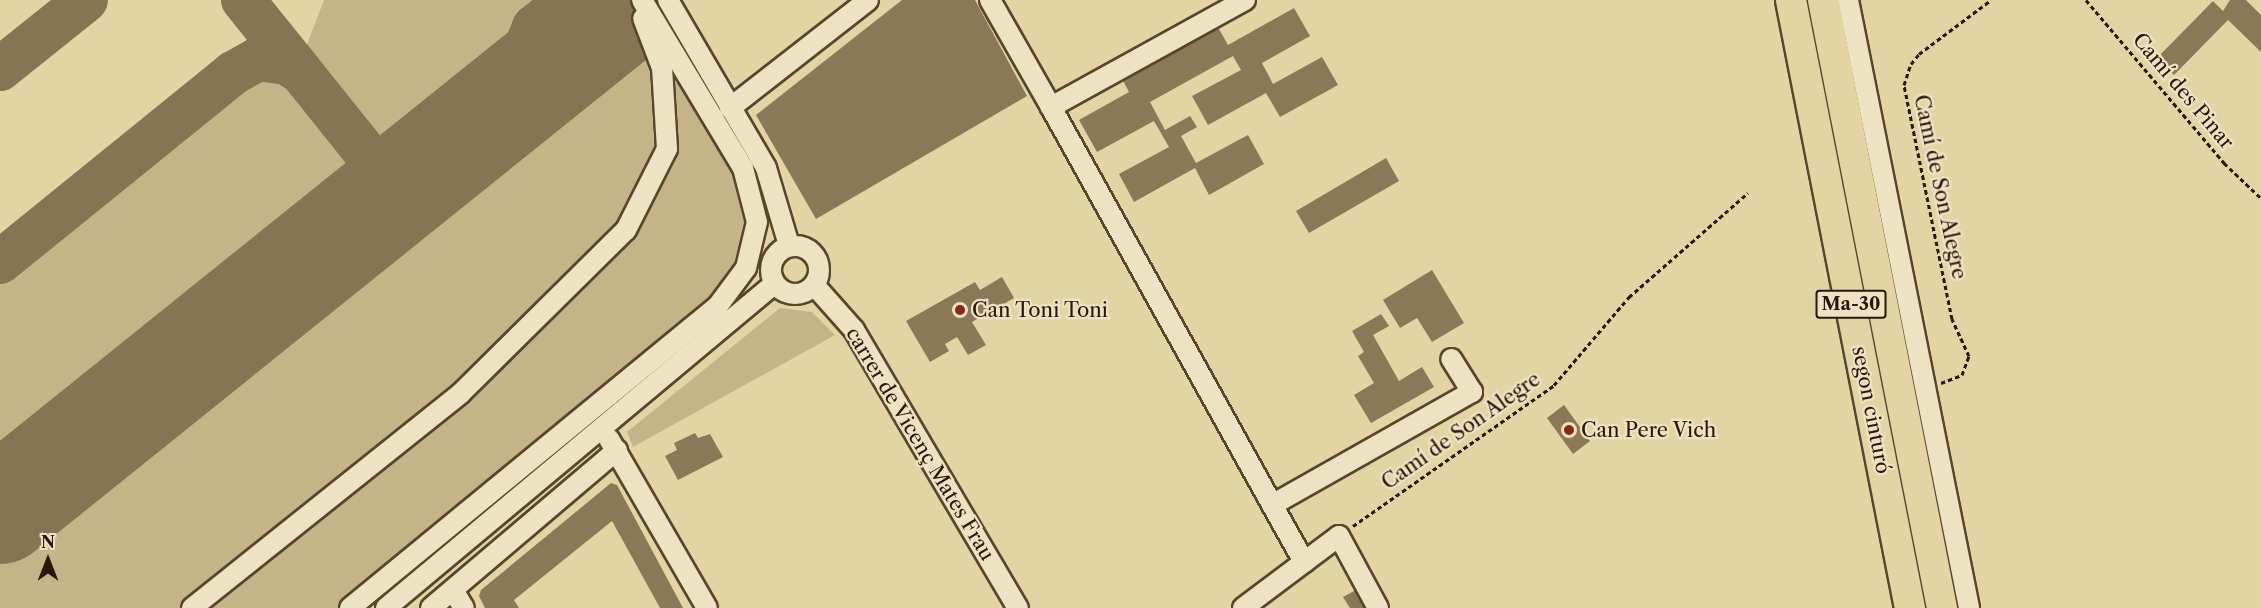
<!DOCTYPE html>
<html>
<head>
<meta charset="utf-8">
<style>
  body { margin:0 }
  #map { position:relative; width:2261px; height:608px; overflow:hidden; background:#e3d4a3; font-family:"Libre Caslon Text",serif }
  div>[style] { position:absolute }
  [style*='--x'] { left:calc(var(--x)*1px); top:calc(var(--y)*1px); width:calc(var(--w)*1px); rotate:calc(var(--a)*1deg) }
  .green>* { inset:0; background:#c4b488 }
  .taxiway>* { height:44px; margin:-22px; padding:0 22px; transform-origin:22px; border-radius:22px; background:#867454 }
  .runway>* { height:108px; margin:-54px; padding:0 54px; transform-origin:54px; border-radius:54px; background:#867454 }
  .building>* { inset:0; background:#8a7858 }
  .path>* { height:3px; margin-top:-1.5px; transform-origin:0; background:repeating-linear-gradient(90deg,#2a1506 0 4.5px,transparent 0 7.5px) }
  .roads { filter:drop-shadow(2px 0 #58452d) drop-shadow(-2px 0 #58452d) drop-shadow(0 2px #58452d) drop-shadow(0 -2px #58452d) }
  .minor>* { height:20px; margin:-10px; padding:0 10px; transform-origin:10px; border-radius:10px; background:#ede3c3 }
  .minor>.ring { margin:-10px; padding:0; box-sizing:content-box; background:none; border:20px solid #ede3c3; border-radius:50% }
  .highway>* { height:30px; margin:-15px; padding:0 15px; transform-origin:15px; border-radius:15px; background:#e3d4a3 }
  .dots>* { width:16px; height:16px; translate:-50% -50%; box-sizing:border-box; border:3px solid #ede3c3; border-radius:50% }
  span { translate:-50% -50%; white-space:nowrap; text-align:center; line-height:1.15; -webkit-text-stroke:4.5px #ede3c3; paint-order:stroke }
  .shield-label span { padding:2px 4px; background:#ede3c3; border:2px solid; border-radius:4px; -webkit-text-stroke-width:0 }
  .shield-label { font-size:18px; color:#2a1506; font-weight:700 }
  .street-label { font-size:20px; color:#2a1506 }
  .poi-label { font-size:20px; color:#2a1506 }
  .left { translate:0 -50%; text-align:left }
  .north { position:absolute; left:18px; top:530px; width:60px; height:60px; -webkit-text-stroke:4px #ede3c3; paint-order:stroke; rotate:0deg; font-size:16px; font-weight:700; line-height:24px; text-align:center; color:#2a1506 }
  .north::after { content:''; display:block; margin:auto; width:21px; height:27px; background:#2a1506; clip-path:polygon(50% 0,100% 100%,50% 72%,0 100%) }
</style>
</head>
<body>
<div id="map">
  <div class="green">
    <div style="clip-path:polygon(324px 0,549px 0,526px 19px,506px 70px,414px 141px,396px 145px,379px 144px,368px 136px,303px 55px)"></div>
    <div style="clip-path:polygon(651px 24px,728px 141px,756px 240px,717px 307px,349px 608px,0 608px,0 545px)"></div>
    <div style="clip-path:polygon(273px 81px,297px 88px,351px 155px,354px 173px,343px 200px,0 475px,0 282px,244px 82px)"></div>
    <div style="clip-path:polygon(780px 308px,812px 312px,835px 335px,633px 447px,627px 432px)"></div>
  </div>
  <div class="taxiway">
    <div style="--x:243;--y:0;--w:92;--a:51.1"></div>
    <div style="--x:0;--y:69;--w:110;--a:-38.7"></div>
    <div style="--x:504;--y:101;--w:80;--a:-67.9"></div>
    <div style="--x:534;--y:27;--w:43;--a:-38.5"></div>
    <div style="--x:373;--y:162;--w:25;--a:21"></div>
    <div style="--x:396;--y:171;--w:22;--a:-5"></div>
    <div style="--x:418;--y:169;--w:164;--a:-38.1"></div>
    <div style="--x:547;--y:68;--w:52;--a:-16.7"></div>
    <div style="--x:597;--y:53;--w:30;--a:-57"></div>
    <div style="--x:613;--y:28;--w:11;--a:-95"></div>
    <div style="--x:612;--y:17;--w:21;--a:-125"></div>
    <div style="--x:0;--y:262;--w:300;--a:-39"></div>
    <div style="--x:233;--y:73;--w:29;--a:-29"></div>
    <div style="--x:258;--y:59;--w:29;--a:8"></div>
    <div style="--x:287;--y:63;--w:17;--a:33"></div>
    <div style="--x:301;--y:72;--w:115;--a:51.3"></div>
    <div style="--x:373;--y:162;--w:32;--a:85"></div>
    <div style="--x:376;--y:194;--w:28;--a:120"></div>
  </div>
  <div class="runway">
    <div style="--x:0;--y:510;--w:785;--a:-38.8"></div>
  </div>
  <div class="building">
    <div style="clip-path:polygon(902px 0,975px 0,1027px 96px,816px 219px,756px 115px)"></div>
    <div style="clip-path:polygon(2230px 0,2246px 0,2261px 15px,2261px 52px,2228px 20px,2174px 75px,2157px 58px,2213px 1px,2223px 11px)"></div>
    <div style="clip-path:polygon(1294px 8px,1310px 36px,1262px 63px,1273px 84px,1322px 57px,1338px 85px,1280px 117px,1266px 93px,1208px 125px,1192px 96px,1241px 70px,1233px 56px,1150px 102px,1165px 130px,1190px 116px,1197px 127px,1181px 136px,1196px 163px,1248px 135px,1264px 164px,1209px 195px,1195px 168px,1134px 202px,1119px 174px,1169px 147px,1154px 121px,1097px 152px,1079px 120px,1129px 92px,1120px 75px,1215px 22px,1228px 45px)"></div>
    <div style="clip-path:polygon(1386px 158px,1399px 181px,1309px 233px,1296px 211px)"></div>
    <div style="clip-path:polygon(1432px 270px,1464px 323px,1432px 342px,1417px 318px,1400px 328px,1383px 300px)"></div>
    <div style="clip-path:polygon(1002px 277px,1014px 298px,972px 322px,986px 345px,968px 355px,957px 337px,945px 344px,949px 351px,930px 362px,906px 321px,975px 282px,980px 290px)"></div>
    <div style="clip-path:polygon(1381px 314px,1389px 326px,1373px 335px,1399px 381px,1422px 367px,1434px 387px,1371px 423px,1354px 395px,1374px 383px,1358px 356px,1364px 352px,1352px 331px)"></div>
    <div style="clip-path:polygon(1564px 405px,1590px 441px,1573px 454px,1547px 418px)"></div>
    <div style="clip-path:polygon(695px 433px,698px 438px,710px 434px,723px 457px,678px 480px,665px 456px,677px 450px,674px 443px)"></div>
    <div style="clip-path:polygon(611px 483px,617px 485px,683px 608px,660px 608px,612px 521px,514px 600px,519px 608px,485px 608px,479px 596px,481px 590px)"></div>
    <div style="clip-path:polygon(1356px 590px,1366px 608px,1350px 608px,1343px 597px)"></div>
  </div>
  <div class="path">
    <div style="--x:2086;--y:0;--w:214;--a:49.7"></div>
    <div style="--x:2224;--y:163;--w:51;--a:43.4"></div>
    <div style="--x:1941;--y:383;--w:22;--a:-21"></div>
    <div style="--x:1962;--y:375;--w:20;--a:-70"></div>
    <div style="--x:1969;--y:356;--w:41;--a:-114.7"></div>
    <div style="--x:1952;--y:319;--w:239;--a:-101.6"></div>
    <div style="--x:1904;--y:85;--w:22;--a:-72"></div>
    <div style="--x:1911;--y:64;--w:13;--a:-51"></div>
    <div style="--x:1919;--y:54;--w:90;--a:-36.9"></div>
    <div style="--x:1353;--y:526;--w:246;--a:-35"></div>
    <div style="--x:1554;--y:385;--w:116;--a:-49.6"></div>
    <div style="--x:1629;--y:297;--w:158;--a:-41.2"></div>
  </div>
  <div class="roads">
    <div class="minor">
      <div style="--x:668;--y:0;--w:194;--a:59.7"></div>
      <div style="--x:766;--y:168;--w:80;--a:73.4"></div>
      <div style="--x:990;--y:0;--w:123;--a:60.3"></div>
      <div style="--x:1245;--y:0;--w:222;--a:151.1"></div>
      <div style="--x:1051;--y:107;--w:521;--a:60.92"></div>
      <div style="--x:1848;--y:0;--w:620;--a:78.74"></div>
      <div style="--x:730;--y:108;--w:175;--a:-38"></div>
      <div class="ring" style="left:771px;top:246px;width:28px;height:28px"></div>
      <div style="--x:815;--y:286;--w:59;--a:48.4"></div>
      <div style="--x:854;--y:330;--w:323;--a:59.5"></div>
      <div style="--x:609;--y:439;--w:195;--a:59.9"></div>
      <div style="--x:1272;--y:505;--w:230;--a:-29.5"></div>
      <div style="--x:1472;--y:392;--w:39;--a:-122"></div>
      <div style="--x:453;--y:590;--w:21;--a:59"></div>
      <div style="--x:192;--y:608;--w:344;--a:-38.6"></div>
      <div style="--x:461;--y:393;--w:232;--a:-44.7"></div>
      <div style="--x:626;--y:230;--w:91;--a:-63.2"></div>
      <div style="--x:667;--y:149;--w:81;--a:-93.5"></div>
      <div style="--x:662;--y:68;--w:53;--a:-110.8"></div>
      <div style="--x:350;--y:608;--w:475;--a:-39.4"></div>
      <div style="--x:717;--y:307;--w:49;--a:-53.4"></div>
      <div style="--x:746;--y:268;--w:47;--a:-76.6"></div>
      <div style="--x:757;--y:222;--w:56;--a:-104.5"></div>
      <div style="--x:743;--y:168;--w:196;--a:-121"></div>
      <div style="--x:386;--y:608;--w:505;--a:-39.86"></div>
      <div style="--x:431;--y:608;--w:244;--a:-40.3"></div>
      <div style="--x:1243;--y:608;--w:120;--a:-36.9"></div>
      <div style="--x:1339;--y:536;--w:82;--a:61.6"></div>
    </div>
    <div class="highway">
      <div style="--x:1791;--y:0;--w:620;--a:78.93"></div>
      <div style="--x:1823;--y:0;--w:620;--a:78.93"></div>
    </div>
  </div>
  <div class="dots">
    <div style="left:960px;top:310px;background:#8f2418"></div>
    <div style="left:1569px;top:430px;background:#8f2418"></div>
  </div>
  <div class="shield-label">
    <span style="left:1851px;top:304px">Ma-30</span>
  </div>
  <div class="street-label">
    <span style="left:2183px;top:91px;rotate:50deg">Camí des Pinar</span>
    <span style="left:1940px;top:187px;rotate:78deg">Camí de Son Alegre</span>
    <span style="left:1871px;top:410px;rotate:79deg">segon cinturó</span>
    <span style="left:1461px;top:431px;rotate:-35deg">Camí de Son Alegre</span>
    <span style="left:920px;top:444px;rotate:59deg">carrer de Vicenç Mates Frau</span>
  </div>
  <div class="poi-label">
    <span class="left" style="left:972px;top:310px">Can Toni Toni</span>
    <span class="left" style="left:1581px;top:430px">Can Pere Vich</span>
  </div>
  <div class="north">N</div>
</div>
</body>
</html>
